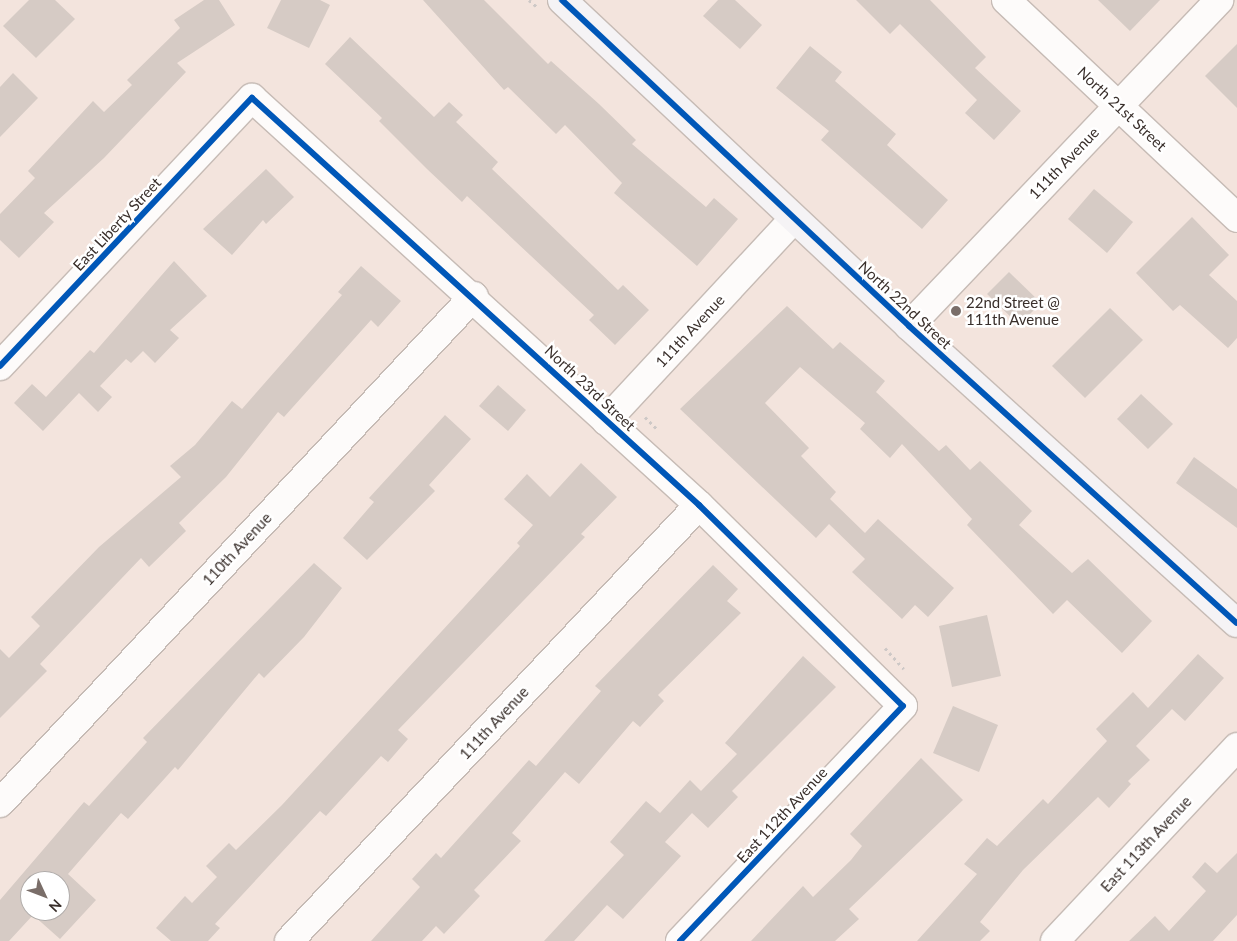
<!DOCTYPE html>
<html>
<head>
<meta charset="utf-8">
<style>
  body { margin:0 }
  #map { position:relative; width:1237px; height:941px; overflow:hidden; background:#f3e4dd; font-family:Lato,sans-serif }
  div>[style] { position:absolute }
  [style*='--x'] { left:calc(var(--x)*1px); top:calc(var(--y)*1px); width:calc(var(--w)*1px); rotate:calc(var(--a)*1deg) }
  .building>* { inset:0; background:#d6cbc5 }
  .path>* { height:3px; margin-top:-1.5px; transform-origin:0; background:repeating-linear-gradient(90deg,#cdc8c6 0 2.5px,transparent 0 6.5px) }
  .roads { filter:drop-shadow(1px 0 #c6bbb5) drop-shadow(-1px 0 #c6bbb5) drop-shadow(0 1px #c6bbb5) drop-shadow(0 -1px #c6bbb5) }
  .street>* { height:28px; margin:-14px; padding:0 14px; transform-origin:14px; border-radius:14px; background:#fdfbfa }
  .secondary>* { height:28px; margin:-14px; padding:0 14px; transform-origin:14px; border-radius:14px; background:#f5f3f5 }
  .cycleway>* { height:6px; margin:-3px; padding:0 3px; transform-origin:3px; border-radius:3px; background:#0057b8 }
  .dots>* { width:14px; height:14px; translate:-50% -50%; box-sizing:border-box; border:2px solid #fff; border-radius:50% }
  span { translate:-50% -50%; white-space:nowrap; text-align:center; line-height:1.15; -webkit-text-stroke:5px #fff; paint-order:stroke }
  .street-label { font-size:15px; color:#392f2b }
  .poi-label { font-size:15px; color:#392f2b }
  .left { translate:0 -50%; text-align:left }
  .north { position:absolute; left:20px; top:871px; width:50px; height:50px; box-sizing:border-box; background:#fff; border:1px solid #b0acaa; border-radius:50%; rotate:133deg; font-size:14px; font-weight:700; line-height:20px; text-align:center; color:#392f2b }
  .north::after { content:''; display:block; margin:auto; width:18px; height:22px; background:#7a6e69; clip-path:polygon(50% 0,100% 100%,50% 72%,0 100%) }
</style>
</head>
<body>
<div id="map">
  <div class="building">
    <div style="clip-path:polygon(29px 0,55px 0,75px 19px,36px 58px,3px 26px)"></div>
    <div style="clip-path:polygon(204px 0,219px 0,235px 25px,177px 63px,186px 72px,104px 158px,44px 213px,54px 222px,19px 258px,0 240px,0 214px,35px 178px,28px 171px,93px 101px,104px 112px,132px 85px,127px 80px,180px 28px,174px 20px)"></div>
    <div style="clip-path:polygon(281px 0,320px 0,330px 5px,309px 48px,267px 28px)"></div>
    <div style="clip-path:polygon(423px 0,484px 0,548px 64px,551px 61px,599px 104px,636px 140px,632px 144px,706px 207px,714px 198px,738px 219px,697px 266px,614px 193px,622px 183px,565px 125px,556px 134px,508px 87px,504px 90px)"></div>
    <div style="clip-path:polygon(718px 0,735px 0,762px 25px,740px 49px,703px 16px)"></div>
    <div style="clip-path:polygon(856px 0,930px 0,986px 57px,975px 68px,1021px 111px,994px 140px,965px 113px,977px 100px,900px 24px,890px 34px)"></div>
    <div style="clip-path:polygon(1098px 0,1160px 0,1130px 31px)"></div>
    <div style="clip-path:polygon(350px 37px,434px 117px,449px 102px,463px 115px,456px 122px,498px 162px,492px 169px,618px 290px,623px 285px,649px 310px,615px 345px,589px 320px,594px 315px,467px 196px,462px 202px,427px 169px,379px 121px,382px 118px,325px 64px)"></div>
    <div style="clip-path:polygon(1237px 44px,1237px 108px,1205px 76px)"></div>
    <div style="clip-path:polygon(810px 46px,842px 72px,835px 81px,896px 134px,887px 145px,948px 200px,922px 229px,821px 140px,829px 131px,776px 88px)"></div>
    <div style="clip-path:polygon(13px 73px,38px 98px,0 137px,0 87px)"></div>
    <div style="clip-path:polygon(266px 169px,294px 197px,266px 224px,263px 220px,232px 255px,203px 229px)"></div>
    <div style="clip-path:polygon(1094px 189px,1133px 222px,1107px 253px,1068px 219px)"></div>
    <div style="clip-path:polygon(1192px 217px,1229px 255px,1209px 275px,1237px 301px,1237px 338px,1228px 348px,1180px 305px,1173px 311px,1136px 273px)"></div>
    <div style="clip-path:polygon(174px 261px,207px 296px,170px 330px,179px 338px,155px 363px,143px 351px,131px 363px,126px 359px,100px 386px,112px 397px,98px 412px,79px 393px,43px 431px,14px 403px,32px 384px,46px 397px,90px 350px,94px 353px)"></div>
    <div style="clip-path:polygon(361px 266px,401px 301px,378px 327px,371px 320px,284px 417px,278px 412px,226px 477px,179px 523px,186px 531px,149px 567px,141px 558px,40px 664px,47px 671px,0 718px,0 649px,9px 658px,40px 626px,31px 617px,99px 547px,181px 477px,170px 466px,195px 445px,232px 401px,242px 409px,342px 295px,338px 292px)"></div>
    <div style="clip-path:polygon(1009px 272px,1041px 303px,1019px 325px,987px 294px)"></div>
    <div style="clip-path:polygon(787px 306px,833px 349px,840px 342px,885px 381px,876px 392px,939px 451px,946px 445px,970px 470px,980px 461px,1032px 511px,1019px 525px,1072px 573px,1088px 559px,1152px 621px,1122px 653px,1067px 600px,1053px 614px,967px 525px,972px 519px,902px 444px,890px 458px,860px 429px,865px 423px,800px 367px,765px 403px,809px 448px,801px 456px,836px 492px,830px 499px,865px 533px,878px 519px,954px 588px,928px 617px,915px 605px,902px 619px,852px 572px,865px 559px,829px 524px,816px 538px,680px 409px)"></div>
    <div style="clip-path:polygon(1110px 308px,1143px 340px,1085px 398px,1052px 366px)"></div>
    <div style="clip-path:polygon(498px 385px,526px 410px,508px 431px,479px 406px)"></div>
    <div style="clip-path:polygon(1141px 394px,1173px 424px,1148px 449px,1117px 419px)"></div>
    <div style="clip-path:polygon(445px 415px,471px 439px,429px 485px,435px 491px,367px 560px,343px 538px,374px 502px,369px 498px)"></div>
    <div style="clip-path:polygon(1194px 457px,1237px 489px,1237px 528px,1176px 483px)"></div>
    <div style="clip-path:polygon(581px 463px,617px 497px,581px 534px,585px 537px,398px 730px,408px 739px,388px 762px,381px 756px,326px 816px,320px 811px,215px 924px,220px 928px,208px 941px,171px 941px,156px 928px,185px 896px,192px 903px,217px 877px,206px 866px,229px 843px,236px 850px,282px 805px,520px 546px,517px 543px,533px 525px,504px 499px,527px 474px,550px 497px)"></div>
    <div style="clip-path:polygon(evenodd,314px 563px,342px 588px,304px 637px,264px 678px,259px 673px,178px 770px,175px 767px,128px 819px,121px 813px,68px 874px,96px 900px,60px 939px,33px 915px,9px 941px,0 941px,0 900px,84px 802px,89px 806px,147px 742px,143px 738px,314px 563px,30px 881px,60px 881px,60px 911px,30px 911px,30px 881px)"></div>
    <div style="clip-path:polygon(713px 565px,738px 589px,727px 601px,741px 613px,658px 695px,664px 701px,640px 727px,633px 721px,579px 784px,565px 772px,512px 833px,521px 841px,474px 890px,480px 896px,444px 934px,436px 926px,422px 941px,371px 941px,420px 887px,412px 879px,436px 853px,441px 858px,529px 760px,536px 766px,601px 691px,595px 686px)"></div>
    <div style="clip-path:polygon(987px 615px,1001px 676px,952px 687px,939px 626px)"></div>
    <div style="clip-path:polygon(1198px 654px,1224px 678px,1185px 721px,1172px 709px,1136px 746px,1150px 760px,1128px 781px,1131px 784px,1109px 808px,1098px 797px,1023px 870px,980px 922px,990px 931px,980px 941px,917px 941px,977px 874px,964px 864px,987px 838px,997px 846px,1043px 799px,1048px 804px,1107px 741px,1096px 729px,1133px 692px,1148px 708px)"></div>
    <div style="clip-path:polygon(803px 656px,836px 687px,732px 791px,738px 797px,708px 828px,692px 813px,665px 842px,681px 856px,623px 919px,607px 905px,574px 941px,544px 941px,624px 855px,610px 842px,646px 801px,660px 813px,690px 780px,701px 791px,737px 754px,725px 743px)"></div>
    <div style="clip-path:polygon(953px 706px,998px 725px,979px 772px,933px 753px)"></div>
    <div style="clip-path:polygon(921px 758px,963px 800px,849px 909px,859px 919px,835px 941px,751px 941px,803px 886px,813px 897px,851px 860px,862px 846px,850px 834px)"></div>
    <div style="clip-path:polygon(1237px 853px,1237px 915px,1213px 941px,1129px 941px,1155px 916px,1169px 931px,1206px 891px,1192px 877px,1205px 862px,1217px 873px)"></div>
  </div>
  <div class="path">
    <div style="--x:529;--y:0;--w:11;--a:41"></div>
    <div style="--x:645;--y:417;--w:17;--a:45"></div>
    <div style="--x:885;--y:648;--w:28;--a:48"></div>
  </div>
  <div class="roads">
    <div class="street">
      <div style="--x:1006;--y:0;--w:318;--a:43.3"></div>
      <div style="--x:909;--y:326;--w:450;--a:-46.4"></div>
      <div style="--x:0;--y:366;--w:368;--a:-46.8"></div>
      <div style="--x:252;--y:98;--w:605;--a:42.32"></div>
      <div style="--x:699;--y:505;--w:286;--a:44.6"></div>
      <div style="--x:903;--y:706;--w:324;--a:133.5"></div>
      <div style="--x:606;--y:421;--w:276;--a:-47.1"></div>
      <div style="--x:0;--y:803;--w:694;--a:-46.93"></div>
      <div style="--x:289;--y:941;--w:598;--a:-46.76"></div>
      <div style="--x:1055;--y:941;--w:266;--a:-46.8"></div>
    </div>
    <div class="secondary">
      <div style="--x:562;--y:0;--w:476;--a:43.2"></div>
      <div style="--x:909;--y:326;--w:442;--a:42.2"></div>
    </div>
  </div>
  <div class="cycleway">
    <div style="--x:562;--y:0;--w:476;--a:43.2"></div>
    <div style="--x:909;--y:326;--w:442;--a:42.2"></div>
    <div style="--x:0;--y:366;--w:368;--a:-46.8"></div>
    <div style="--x:252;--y:98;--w:605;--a:42.32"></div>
    <div style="--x:699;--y:505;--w:286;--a:44.6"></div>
    <div style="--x:903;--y:706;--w:324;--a:133.5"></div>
  </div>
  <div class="dots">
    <div style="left:956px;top:311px;background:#7a6e69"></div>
  </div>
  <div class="street-label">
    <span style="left:1122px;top:109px;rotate:43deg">North 21st Street</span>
    <span style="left:1064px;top:163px;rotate:-46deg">111th Avenue</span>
    <span style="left:117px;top:224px;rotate:-47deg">East Liberty Street</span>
    <span style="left:905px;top:305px;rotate:43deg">North 22nd Street</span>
    <span style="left:690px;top:331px;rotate:-47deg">111th Avenue</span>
    <span style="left:590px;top:388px;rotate:43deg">North 23rd Street</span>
    <span style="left:237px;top:549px;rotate:-47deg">110th Avenue</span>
    <span style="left:494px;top:723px;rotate:-47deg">111th Avenue</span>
    <span style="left:782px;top:815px;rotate:-47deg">East 112th Avenue</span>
    <span style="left:1146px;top:844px;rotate:-47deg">East 113th Avenue</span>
  </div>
  <div class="poi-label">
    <span class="left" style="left:966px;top:311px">22nd Street @<br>111th Avenue</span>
  </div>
  <div class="north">N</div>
</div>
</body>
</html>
